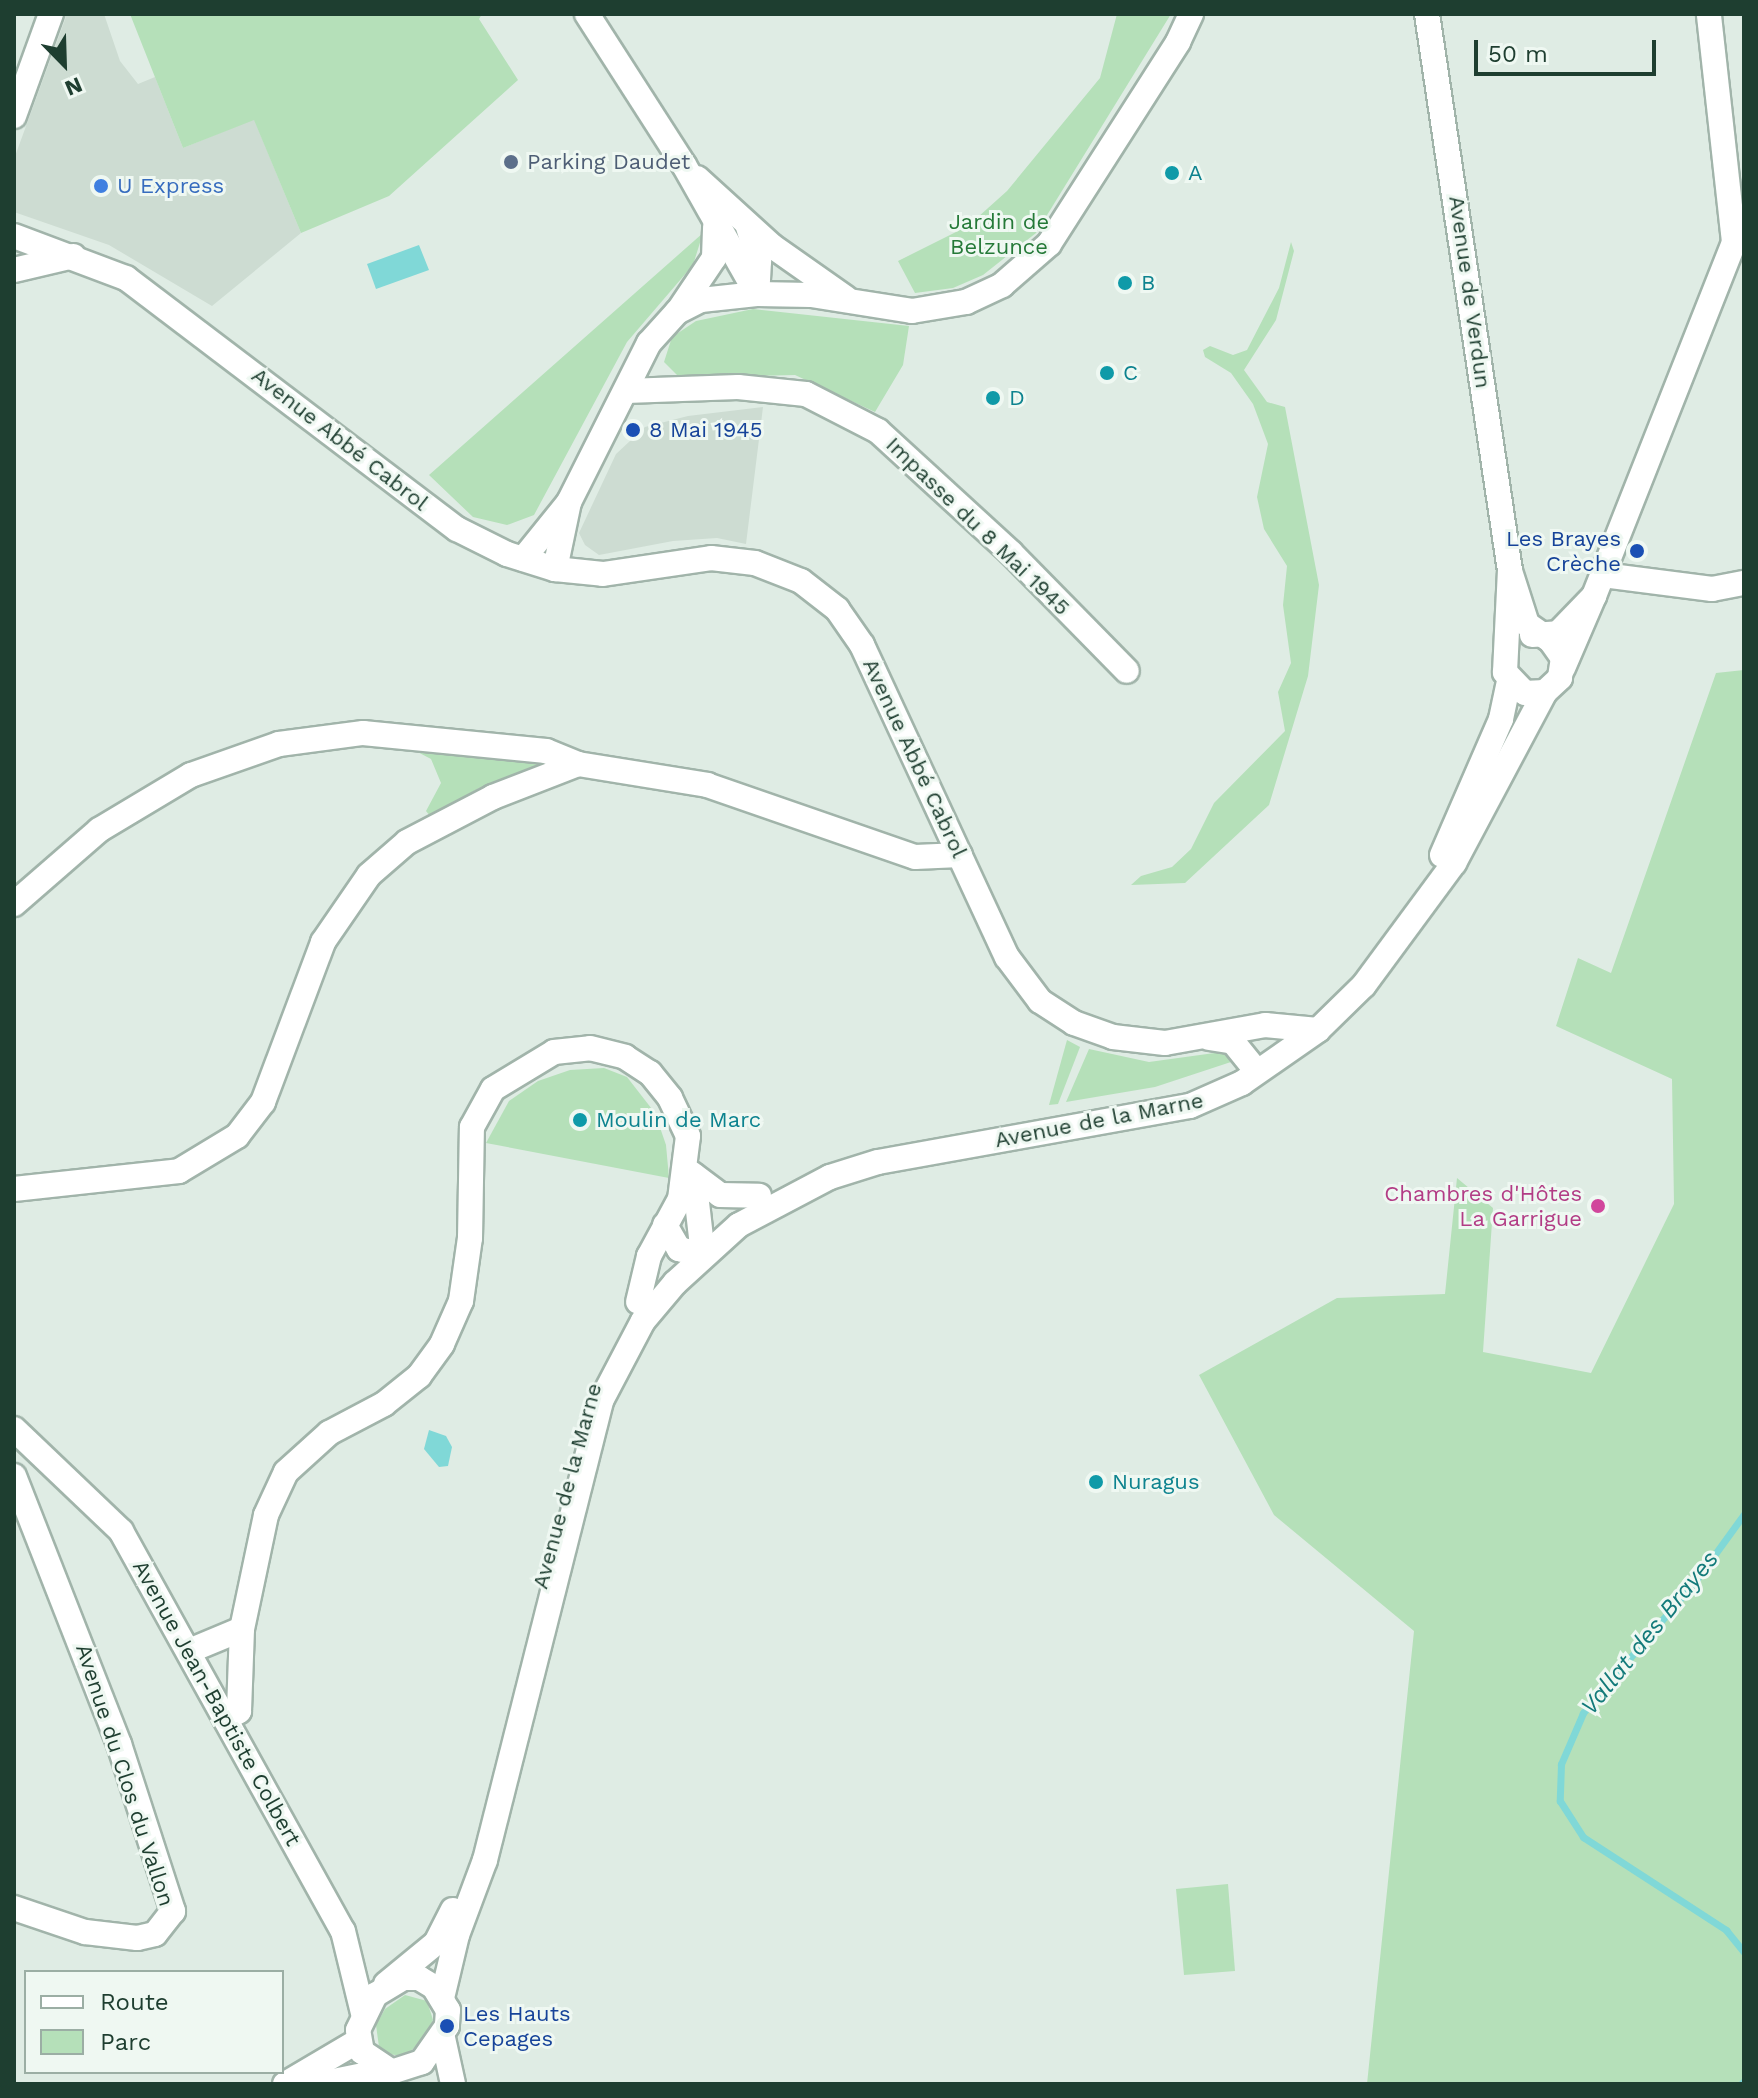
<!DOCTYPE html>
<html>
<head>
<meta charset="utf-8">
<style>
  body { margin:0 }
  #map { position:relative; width:1758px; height:2098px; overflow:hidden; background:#dfece4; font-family:"Work Sans",sans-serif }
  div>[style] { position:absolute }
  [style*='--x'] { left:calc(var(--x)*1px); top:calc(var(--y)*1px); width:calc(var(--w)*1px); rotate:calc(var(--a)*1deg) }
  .built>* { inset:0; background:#cddcd2 }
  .green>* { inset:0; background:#b5e0b9 }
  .water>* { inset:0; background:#80d8d7 }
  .stream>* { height:7px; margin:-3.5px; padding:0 3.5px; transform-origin:3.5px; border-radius:3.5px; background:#80d8d7 }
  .roads { filter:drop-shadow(2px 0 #a1b4aa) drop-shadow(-2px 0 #a1b4aa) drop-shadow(0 2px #a1b4aa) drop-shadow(0 -2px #a1b4aa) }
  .street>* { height:24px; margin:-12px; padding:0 12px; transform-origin:12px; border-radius:12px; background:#fff }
  .dots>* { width:22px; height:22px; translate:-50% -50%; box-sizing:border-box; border:4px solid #eff8f2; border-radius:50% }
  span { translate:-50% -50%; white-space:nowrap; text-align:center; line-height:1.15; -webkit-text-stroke:6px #eff8f2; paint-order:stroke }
  .service-label { font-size:22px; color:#4e5e75 }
  .left { translate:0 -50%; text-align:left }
  .culture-label { font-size:22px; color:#0d838f }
  .shop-label { font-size:22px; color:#366cbe }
  .park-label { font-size:22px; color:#247937 }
  .street-label { font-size:22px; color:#1e3e30 }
  .transit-label { font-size:22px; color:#164399 }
  .right { translate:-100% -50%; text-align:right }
  .hotel-label { font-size:22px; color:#b23c85 }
  .water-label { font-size:24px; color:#127a7a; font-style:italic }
  .frame { position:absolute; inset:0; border:16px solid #1e3e30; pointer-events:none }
  .legend { position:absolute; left:24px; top:1970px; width:260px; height:104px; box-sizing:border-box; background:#eff8f2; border:2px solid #9baea4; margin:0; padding:10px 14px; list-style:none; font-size:24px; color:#1e3e30 }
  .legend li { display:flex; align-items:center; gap:16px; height:40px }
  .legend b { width:40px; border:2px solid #9baea4 }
  .north { position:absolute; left:24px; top:24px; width:80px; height:80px; -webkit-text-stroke:6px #eff8f2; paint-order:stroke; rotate:157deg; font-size:22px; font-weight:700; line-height:32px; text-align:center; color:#1e3e30 }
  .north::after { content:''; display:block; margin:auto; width:28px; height:36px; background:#1e3e30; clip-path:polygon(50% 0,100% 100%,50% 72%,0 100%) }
  .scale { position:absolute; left:1474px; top:40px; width:182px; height:36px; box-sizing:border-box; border:4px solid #1e3e30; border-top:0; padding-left:10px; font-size:24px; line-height:28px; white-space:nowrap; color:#1e3e30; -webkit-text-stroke:6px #eff8f2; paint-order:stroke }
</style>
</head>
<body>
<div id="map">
  <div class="built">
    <div style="clip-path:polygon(67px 14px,104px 14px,120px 61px,138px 84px,155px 77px,183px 148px,254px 119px,301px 233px,212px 306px,109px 245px,14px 212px,14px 159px)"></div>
    <div style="clip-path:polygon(763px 407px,746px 544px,717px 538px,673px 541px,599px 555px,585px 545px,579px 533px,616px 454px,645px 427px,688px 416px)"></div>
  </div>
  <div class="green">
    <div style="clip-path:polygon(130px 14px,482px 14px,479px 19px,518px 80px,389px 196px,301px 233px,254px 120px,183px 148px)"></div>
    <div style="clip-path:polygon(1117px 14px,1171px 14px,1036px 233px,983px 275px,953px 288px,915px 293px,898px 261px,968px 226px,1007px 191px,1100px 78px)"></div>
    <div style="clip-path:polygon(703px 233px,693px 265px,627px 342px,534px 515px,507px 525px,473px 517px,429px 475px)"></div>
    <div style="clip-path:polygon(1291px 242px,1294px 251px,1276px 320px,1244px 370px,1267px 402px,1285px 407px,1319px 585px,1308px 676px,1269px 805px,1185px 883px,1131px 885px,1141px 876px,1172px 867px,1191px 849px,1214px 803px,1285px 731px,1278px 692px,1291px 663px,1283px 605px,1287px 566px,1264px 529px,1257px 497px,1268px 444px,1253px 404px,1231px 373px,1205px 357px,1203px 350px,1210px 346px,1233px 355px,1247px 350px,1279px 288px)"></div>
    <div style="clip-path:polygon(753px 309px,909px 326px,903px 365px,875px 412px,795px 375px,680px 378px,664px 362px,672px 337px,696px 321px)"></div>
    <div style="clip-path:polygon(1744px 670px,1744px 2084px,1367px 2084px,1414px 1631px,1274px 1515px,1199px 1375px,1337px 1298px,1445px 1294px,1457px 1178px,1493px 1208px,1483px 1352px,1591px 1373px,1674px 1204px,1672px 1079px,1556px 1026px,1578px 958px,1611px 973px,1716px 673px)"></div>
    <div style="clip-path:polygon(406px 746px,539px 758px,548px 765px,479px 788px,430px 816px,426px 811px,441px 783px,431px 759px)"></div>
    <div style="clip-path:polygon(1067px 1040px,1080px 1047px,1058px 1104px,1049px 1105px)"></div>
    <div style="clip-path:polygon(1089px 1049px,1149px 1062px,1229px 1051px,1234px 1061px,1155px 1087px,1066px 1102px)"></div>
    <div style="clip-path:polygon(604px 1068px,627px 1077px,655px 1113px,666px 1145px,669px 1178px,486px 1143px,509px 1101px,538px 1081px,570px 1070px)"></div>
    <div style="clip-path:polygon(1228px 1884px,1235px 1971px,1184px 1975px,1176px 1889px)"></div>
    <div style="clip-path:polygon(405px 1995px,427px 2001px,433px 2020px,424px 2039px,405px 2056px,386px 2054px,379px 2047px,376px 2025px,385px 2009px)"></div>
  </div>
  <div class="water">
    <div style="clip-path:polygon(419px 245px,429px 270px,376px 289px,367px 264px)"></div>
    <div style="clip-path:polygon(429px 1430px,446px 1436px,452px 1447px,448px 1466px,439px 1467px,424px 1449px)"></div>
  </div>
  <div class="stream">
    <div style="--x:1744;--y:1514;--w:80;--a:125.9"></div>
    <div style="--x:1697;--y:1579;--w:176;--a:130.4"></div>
    <div style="--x:1583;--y:1713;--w:56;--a:113.3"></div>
    <div style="--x:1561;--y:1764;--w:37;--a:92"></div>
    <div style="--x:1560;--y:1801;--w:43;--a:57.4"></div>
    <div style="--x:1583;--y:1837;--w:171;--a:33"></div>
    <div style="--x:1726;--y:1930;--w:28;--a:51"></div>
    <div style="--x:1741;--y:2084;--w:4;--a:-45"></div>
  </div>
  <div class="roads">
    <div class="street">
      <div style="--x:587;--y:14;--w:179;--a:57.3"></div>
      <div style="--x:684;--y:165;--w:148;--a:60.5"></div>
      <div style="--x:1427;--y:14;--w:563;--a:81.52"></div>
      <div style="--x:1510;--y:571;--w:56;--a:72.2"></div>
      <div style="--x:1527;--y:624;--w:29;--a:35"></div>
      <div style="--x:1551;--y:641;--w:21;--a:55"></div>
      <div style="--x:1563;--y:658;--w:20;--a:99"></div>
      <div style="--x:1560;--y:678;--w:21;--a:137"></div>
      <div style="--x:1545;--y:692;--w:20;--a:177"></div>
      <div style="--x:1525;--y:693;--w:29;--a:-134"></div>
      <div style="--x:1505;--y:672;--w:101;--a:-87.2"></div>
      <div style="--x:14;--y:116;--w:109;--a:-70.1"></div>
      <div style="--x:697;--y:178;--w:101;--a:42.2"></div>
      <div style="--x:772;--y:246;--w:90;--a:35.1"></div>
      <div style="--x:748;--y:227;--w:36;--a:72"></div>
      <div style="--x:759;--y:261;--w:33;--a:93"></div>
      <div style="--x:14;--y:236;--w:120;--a:20.6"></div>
      <div style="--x:126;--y:278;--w:415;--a:37.2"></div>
      <div style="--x:457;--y:529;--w:56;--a:26.6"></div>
      <div style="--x:507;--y:554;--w:50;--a:17.4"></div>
      <div style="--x:555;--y:569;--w:48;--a:5.9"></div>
      <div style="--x:603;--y:574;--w:109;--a:-8.4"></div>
      <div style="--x:711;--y:558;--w:44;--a:6.5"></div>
      <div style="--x:755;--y:563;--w:49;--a:21.4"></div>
      <div style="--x:801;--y:581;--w:46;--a:37.9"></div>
      <div style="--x:837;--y:609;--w:44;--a:55.2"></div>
      <div style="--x:862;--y:645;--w:344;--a:65.1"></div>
      <div style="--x:1007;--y:957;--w:55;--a:53.1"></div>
      <div style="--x:1040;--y:1001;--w:40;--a:32.9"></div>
      <div style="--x:1074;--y:1023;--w:41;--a:19.7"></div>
      <div style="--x:1113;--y:1037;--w:52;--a:6.6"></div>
      <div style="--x:1165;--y:1043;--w:102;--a:-10.2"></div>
      <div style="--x:1265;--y:1025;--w:53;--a:5.4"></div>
      <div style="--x:14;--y:270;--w:61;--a:-13.3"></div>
      <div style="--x:679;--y:310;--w:63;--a:-56.1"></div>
      <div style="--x:714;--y:258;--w:31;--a:-88"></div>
      <div style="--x:626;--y:391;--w:112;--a:-2"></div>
      <div style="--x:738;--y:387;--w:68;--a:5.9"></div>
      <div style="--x:806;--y:394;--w:81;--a:27.2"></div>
      <div style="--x:878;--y:431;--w:180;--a:42.5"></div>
      <div style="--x:1011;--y:553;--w:165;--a:45.5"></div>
      <div style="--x:523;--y:559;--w:73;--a:-51.1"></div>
      <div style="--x:569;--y:502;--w:178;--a:-63.3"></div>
      <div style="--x:649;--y:343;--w:42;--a:-47.9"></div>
      <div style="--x:677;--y:312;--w:27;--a:-27"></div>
      <div style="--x:701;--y:300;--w:56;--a:-6.1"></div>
      <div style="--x:757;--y:294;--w:54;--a:1.1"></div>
      <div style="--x:811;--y:295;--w:102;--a:9"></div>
      <div style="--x:912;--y:311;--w:55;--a:-9.5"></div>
      <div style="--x:966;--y:302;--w:40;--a:-25"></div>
      <div style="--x:1002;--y:285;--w:62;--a:-41.1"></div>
      <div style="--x:1049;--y:244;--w:240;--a:-57.4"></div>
      <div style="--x:1178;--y:42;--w:31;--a:-65"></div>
      <div style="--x:555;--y:569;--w:68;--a:-78.2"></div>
      <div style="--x:1603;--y:575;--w:110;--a:7.3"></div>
      <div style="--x:1712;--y:589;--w:33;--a:-11"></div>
      <div style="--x:1594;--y:596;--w:381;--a:-68.4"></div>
      <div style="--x:1734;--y:242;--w:229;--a:-96.3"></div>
      <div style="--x:1532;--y:635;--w:26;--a:-4"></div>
      <div style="--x:1558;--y:633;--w:52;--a:-45.8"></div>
      <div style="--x:1594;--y:596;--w:78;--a:113.3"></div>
      <div style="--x:1442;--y:855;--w:148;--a:-66.5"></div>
      <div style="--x:1501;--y:719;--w:39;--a:-78"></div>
      <div style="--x:14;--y:904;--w:113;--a:-41"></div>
      <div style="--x:99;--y:830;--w:107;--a:-30.9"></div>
      <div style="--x:191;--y:775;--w:93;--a:-19.4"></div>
      <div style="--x:279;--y:744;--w:85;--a:-7.5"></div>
      <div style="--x:363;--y:733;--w:184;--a:5.6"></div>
      <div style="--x:546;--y:751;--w:35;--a:22"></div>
      <div style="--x:578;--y:764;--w:131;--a:9.2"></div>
      <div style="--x:707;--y:785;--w:220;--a:19.1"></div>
      <div style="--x:915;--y:857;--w:45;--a:-2.5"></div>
      <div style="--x:1209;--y:1038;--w:24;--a:9"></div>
      <div style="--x:1233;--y:1042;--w:36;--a:51"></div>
      <div style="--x:691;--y:1173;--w:36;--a:37"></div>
      <div style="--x:720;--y:1195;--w:39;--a:1"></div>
      <div style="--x:14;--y:1189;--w:166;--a:-6.2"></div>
      <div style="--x:179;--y:1171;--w:68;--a:-31.1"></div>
      <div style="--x:237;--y:1136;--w:43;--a:-52.6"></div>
      <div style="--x:263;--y:1102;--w:171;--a:-69.4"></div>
      <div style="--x:323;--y:942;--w:81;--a:-55.5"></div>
      <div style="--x:369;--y:875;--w:50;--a:-41"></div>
      <div style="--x:407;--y:842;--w:97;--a:-27.6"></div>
      <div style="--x:493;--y:797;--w:91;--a:-21.2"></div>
      <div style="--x:665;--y:1225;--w:28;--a:60"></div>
      <div style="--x:679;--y:1249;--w:25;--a:14"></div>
      <div style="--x:703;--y:1255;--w:80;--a:-96.5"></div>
      <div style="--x:14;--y:1429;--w:148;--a:43.6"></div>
      <div style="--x:121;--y:1531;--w:457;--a:61"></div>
      <div style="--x:343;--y:1931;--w:84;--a:76.3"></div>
      <div style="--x:14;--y:1476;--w:288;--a:68.6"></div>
      <div style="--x:119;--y:1744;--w:176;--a:72.1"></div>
      <div style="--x:173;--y:1911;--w:29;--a:128"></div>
      <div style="--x:155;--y:1934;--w:18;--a:167"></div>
      <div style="--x:137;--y:1938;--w:52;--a:-173.4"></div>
      <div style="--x:85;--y:1932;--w:75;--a:-161.3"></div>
      <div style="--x:189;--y:1651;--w:57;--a:-22.5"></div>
      <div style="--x:227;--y:1718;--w:14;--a:-30"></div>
      <div style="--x:239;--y:1711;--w:82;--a:-87.9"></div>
      <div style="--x:242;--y:1629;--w:116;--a:-78.1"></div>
      <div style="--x:266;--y:1515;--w:47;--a:-65.1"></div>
      <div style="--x:286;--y:1472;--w:58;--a:-42.2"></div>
      <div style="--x:329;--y:1433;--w:62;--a:-27.8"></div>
      <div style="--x:384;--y:1404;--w:45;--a:-38.7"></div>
      <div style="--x:419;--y:1376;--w:39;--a:-54"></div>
      <div style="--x:442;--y:1344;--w:47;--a:-66.2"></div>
      <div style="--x:461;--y:1301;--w:64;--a:-81.9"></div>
      <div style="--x:470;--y:1238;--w:111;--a:-89"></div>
      <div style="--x:472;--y:1127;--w:43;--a:-61.1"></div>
      <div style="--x:493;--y:1089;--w:71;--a:-31.2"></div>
      <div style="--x:554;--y:1052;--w:36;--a:-6"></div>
      <div style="--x:590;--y:1048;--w:36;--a:14"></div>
      <div style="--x:625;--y:1057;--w:30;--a:33"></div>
      <div style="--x:650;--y:1073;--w:32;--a:51"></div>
      <div style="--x:670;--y:1098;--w:42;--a:64.7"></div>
      <div style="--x:688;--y:1136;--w:64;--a:97.2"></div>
      <div style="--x:680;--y:1199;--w:65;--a:118.5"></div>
      <div style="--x:649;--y:1256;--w:47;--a:103.4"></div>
      <div style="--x:403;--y:1978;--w:16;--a:0"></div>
      <div style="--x:419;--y:1978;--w:17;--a:31"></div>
      <div style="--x:434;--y:1987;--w:27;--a:59"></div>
      <div style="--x:448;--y:2010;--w:16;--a:94"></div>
      <div style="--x:447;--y:2026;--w:44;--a:124.8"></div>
      <div style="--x:422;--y:2062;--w:32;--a:162"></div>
      <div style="--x:392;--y:2072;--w:36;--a:-146"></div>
      <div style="--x:362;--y:2052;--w:22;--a:-100"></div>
      <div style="--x:358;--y:2030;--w:39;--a:-64"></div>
      <div style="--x:375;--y:1995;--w:33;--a:-31"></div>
      <div style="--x:386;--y:1984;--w:65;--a:-39.4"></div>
      <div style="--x:436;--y:1943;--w:37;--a:-63"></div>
      <div style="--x:442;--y:1998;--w:65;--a:-76.6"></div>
      <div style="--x:457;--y:1935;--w:80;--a:-69.5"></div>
      <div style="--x:485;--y:1860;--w:476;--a:-75.8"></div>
      <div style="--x:602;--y:1399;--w:88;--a:-62.3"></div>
      <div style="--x:643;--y:1321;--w:50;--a:-49.9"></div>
      <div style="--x:675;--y:1283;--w:86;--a:-42.2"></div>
      <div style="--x:739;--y:1225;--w:103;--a:-27.8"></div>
      <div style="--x:830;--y:1177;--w:50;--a:-17.4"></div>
      <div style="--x:878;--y:1162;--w:317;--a:-10.2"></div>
      <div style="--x:1190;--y:1106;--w:57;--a:-23.9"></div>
      <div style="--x:1242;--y:1083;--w:93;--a:-34.9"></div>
      <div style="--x:1318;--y:1030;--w:64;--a:-44.4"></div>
      <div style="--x:1364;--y:985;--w:152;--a:-53.6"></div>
      <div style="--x:1454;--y:863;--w:194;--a:-62"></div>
      <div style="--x:443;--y:2038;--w:47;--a:77.7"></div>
      <div style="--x:285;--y:2084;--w:85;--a:-30.5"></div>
      <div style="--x:319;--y:2084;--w:65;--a:-11.5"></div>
    </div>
  </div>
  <div class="dots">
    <div style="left:511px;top:162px;background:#5c6f8a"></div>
    <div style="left:1172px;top:173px;background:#0f9aa8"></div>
    <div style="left:101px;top:186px;background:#3f7fe0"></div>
    <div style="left:1125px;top:283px;background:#0f9aa8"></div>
    <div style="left:1107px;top:373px;background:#0f9aa8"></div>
    <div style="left:993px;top:398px;background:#0f9aa8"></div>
    <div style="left:633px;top:430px;background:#1a4fb4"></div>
    <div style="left:1637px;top:551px;background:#1a4fb4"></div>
    <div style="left:580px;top:1120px;background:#0f9aa8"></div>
    <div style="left:1598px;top:1206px;background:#d1479c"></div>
    <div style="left:1096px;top:1482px;background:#0f9aa8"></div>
    <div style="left:447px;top:2026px;background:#1a4fb4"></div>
  </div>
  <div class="service-label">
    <span class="left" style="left:527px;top:162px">Parking Daudet</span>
  </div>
  <div class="culture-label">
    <span class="left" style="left:1188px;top:173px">A</span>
    <span class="left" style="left:1141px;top:283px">B</span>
    <span class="left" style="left:1123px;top:373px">C</span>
    <span class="left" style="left:1009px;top:398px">D</span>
    <span class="left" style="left:596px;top:1120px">Moulin de Marc</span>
    <span class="left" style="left:1112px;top:1482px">Nuragus</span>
  </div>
  <div class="shop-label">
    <span class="left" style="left:117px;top:186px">U Express</span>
  </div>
  <div class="park-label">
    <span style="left:999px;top:234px">Jardin de<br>Belzunce</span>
  </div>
  <div class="street-label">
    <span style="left:1470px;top:292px;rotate:82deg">Avenue de Verdun</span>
    <span style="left:340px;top:439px;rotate:38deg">Avenue Abbé Cabrol</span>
    <span style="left:978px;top:526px;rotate:44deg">Impasse du 8 Mai 1945</span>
    <span style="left:915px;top:758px;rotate:65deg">Avenue Abbé Cabrol</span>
    <span style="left:1099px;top:1120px;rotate:-11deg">Avenue de la Marne</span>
    <span style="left:567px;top:1486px;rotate:-75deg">Avenue de la Marne</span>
    <span style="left:217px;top:1703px;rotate:61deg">Avenue Jean-Baptiste Colbert</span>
    <span style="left:125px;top:1775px;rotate:72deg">Avenue du Clos du Vallon</span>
  </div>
  <div class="transit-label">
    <span class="left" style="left:649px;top:430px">8 Mai 1945</span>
    <span class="right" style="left:1621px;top:551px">Les Brayes<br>Crèche</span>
    <span class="left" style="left:463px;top:2026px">Les Hauts<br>Cepages</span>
  </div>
  <div class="hotel-label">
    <span class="right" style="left:1582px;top:1206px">Chambres d'Hôtes<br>La Garrigue</span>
  </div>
  <div class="water-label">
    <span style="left:1650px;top:1633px;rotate:-51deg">Vallat des Brayes</span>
  </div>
  <div class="frame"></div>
  <ul class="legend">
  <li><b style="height:10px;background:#fff"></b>Route</li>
  <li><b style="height:22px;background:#b5e0b9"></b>Parc</li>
  </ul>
  <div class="north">N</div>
  <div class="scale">50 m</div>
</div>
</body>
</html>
